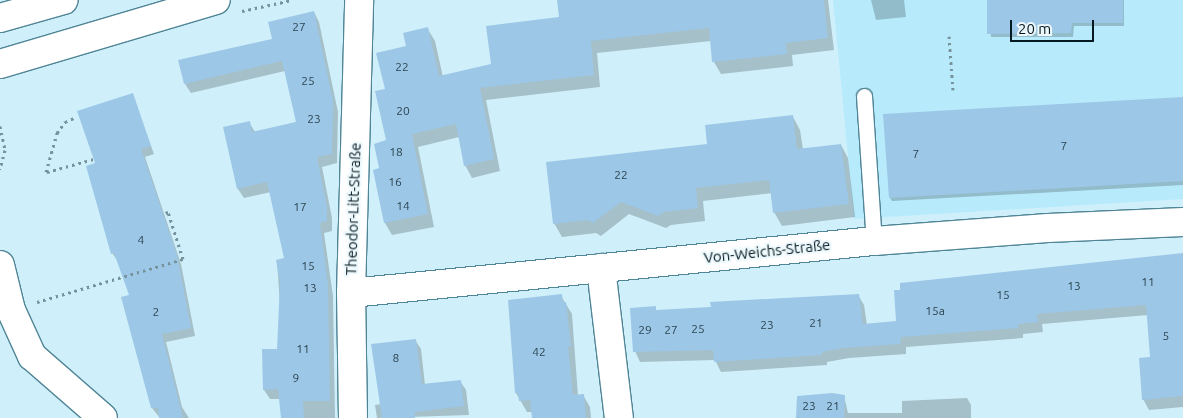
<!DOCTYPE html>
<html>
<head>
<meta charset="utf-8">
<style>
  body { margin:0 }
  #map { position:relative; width:1183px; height:418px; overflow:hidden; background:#cff0fb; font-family:Ubuntu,sans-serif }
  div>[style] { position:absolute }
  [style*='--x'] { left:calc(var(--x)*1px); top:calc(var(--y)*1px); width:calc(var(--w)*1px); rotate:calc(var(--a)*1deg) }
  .built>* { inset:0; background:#b7ebfc }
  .shadow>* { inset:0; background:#0003 }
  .building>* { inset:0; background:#9dc7e6 }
  .path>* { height:3px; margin-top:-1.5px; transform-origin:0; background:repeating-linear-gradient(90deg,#76929b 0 2.5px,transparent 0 6.5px) }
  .roads { filter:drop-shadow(1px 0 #508596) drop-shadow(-1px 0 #508596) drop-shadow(0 1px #508596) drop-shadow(0 -1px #508596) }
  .service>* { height:15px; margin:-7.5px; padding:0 7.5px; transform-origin:7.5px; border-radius:7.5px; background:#fff }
  .minor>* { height:28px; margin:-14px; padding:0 14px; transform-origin:14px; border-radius:14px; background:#fff }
  .primary>* { height:28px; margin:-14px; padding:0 14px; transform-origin:14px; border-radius:14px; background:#fff }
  span { translate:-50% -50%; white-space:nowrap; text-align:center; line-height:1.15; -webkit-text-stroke:4.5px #eef9fd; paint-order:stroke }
  .number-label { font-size:12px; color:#2b4552 }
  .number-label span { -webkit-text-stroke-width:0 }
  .street-label { font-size:15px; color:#051a21 }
  .scale { position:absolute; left:1010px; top:20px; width:84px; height:22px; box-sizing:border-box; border:2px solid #051a21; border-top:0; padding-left:6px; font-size:15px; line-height:18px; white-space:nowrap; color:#051a21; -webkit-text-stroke:4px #eef9fd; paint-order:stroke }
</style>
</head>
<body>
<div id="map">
  <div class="built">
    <div style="clip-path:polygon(833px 0,1183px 0,1183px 199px,854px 219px)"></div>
  </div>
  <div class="shadow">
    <div style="clip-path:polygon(559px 0,828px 0,834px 50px,792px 55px,793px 66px,721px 74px,714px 62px,711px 41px,597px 53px,600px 87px,486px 100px,500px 171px,472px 178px,465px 165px,459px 137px,418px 147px,434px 227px,392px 235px,385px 223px,374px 171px,380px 169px,387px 141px,386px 90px,408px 47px,427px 28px,435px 41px,443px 77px,492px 65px,561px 18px)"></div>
    <div style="clip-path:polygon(871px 0,904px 0,906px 17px,876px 20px)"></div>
    <div style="clip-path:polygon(988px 0,1124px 0,1124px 26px,1074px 26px,1073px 37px,991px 37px)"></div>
    <div style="clip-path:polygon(314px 12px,319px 22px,338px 112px,337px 163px,322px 167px,332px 218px,332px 231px,324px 233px,333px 296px,335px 418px,283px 418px,280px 399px,270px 399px,264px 390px,282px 334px,277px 261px,285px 259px,271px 192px,244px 198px,238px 189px,249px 122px,255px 132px,297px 122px,285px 71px,191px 93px,185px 84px,274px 40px)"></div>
    <div style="clip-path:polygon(132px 94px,154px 154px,145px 157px,181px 264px,195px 336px,166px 342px,182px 407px,189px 418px,160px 418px,152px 408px,123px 298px,131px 296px,118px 261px,112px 253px,97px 164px)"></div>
    <div style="clip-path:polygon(1183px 98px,1183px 185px,892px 201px,890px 198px)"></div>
    <div style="clip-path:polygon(793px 117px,800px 130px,803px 149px,841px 145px,848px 158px,855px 217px,782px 226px,774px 212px,772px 193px,703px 201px,705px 221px,671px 225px,666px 228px,629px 214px,601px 236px,596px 233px,562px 237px,554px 223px,709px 145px)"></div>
    <div style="clip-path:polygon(1183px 255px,1183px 407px,1149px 410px,1143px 399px,1152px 358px,1148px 315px,1042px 324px,1043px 332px,1023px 334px,1023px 338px,906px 347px,906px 354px,849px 358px,827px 362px,827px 365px,721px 372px,715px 360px,640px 362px,635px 351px,655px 308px,657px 312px,858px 295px,864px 305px,867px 325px,897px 323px)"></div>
    <div style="clip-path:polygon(561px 296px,572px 314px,578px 396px,583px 395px,590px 407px,591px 418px,533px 418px,532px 412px,527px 412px,516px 393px)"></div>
    <div style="clip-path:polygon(415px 340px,421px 349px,425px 385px,460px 381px,466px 390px,469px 415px,377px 418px,375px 405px,381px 404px)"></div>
    <div style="clip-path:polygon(844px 396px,848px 413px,902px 413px,902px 401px,967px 398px,971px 405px,971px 418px,797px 418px)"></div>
  </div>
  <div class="building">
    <div style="clip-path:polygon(557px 0,824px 0,828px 38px,786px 43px,787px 54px,712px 62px,709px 28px,591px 41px,594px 75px,480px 88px,494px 159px,464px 166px,456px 124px,412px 134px,428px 214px,384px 223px,373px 170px,379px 168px,374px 144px,386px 140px,375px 91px,385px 89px,376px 53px,406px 46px,403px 33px,428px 27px,439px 76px,491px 64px,486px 26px,559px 17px)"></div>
    <div style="clip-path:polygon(987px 0,1123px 0,1123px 23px,1072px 23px,1071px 33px,987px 34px)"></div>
    <div style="clip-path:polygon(314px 11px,333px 101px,332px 154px,317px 157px,327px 207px,327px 221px,320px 223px,328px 285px,330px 401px,303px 401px,304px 418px,281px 418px,278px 389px,263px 390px,262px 349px,277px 349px,280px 283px,276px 260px,284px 258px,267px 182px,237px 189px,223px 127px,250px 121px,252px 132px,296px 122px,282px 61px,184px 84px,178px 60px,272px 39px,268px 22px)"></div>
    <div style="clip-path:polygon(133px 93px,151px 146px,141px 149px,177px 255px,191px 328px,162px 334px,183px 418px,159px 418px,158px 408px,151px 408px,121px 297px,129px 295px,114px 253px,111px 254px,86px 166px,95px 163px,77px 111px)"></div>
    <div style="clip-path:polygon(1183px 97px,1183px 181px,889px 198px,883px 114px)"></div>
    <div style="clip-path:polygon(793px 115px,797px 149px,841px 144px,849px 204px,773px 213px,769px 180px,696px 188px,698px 208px,664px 212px,658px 216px,621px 202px,593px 223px,588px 220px,553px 224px,546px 162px,707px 144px,705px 125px)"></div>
    <div style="clip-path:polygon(1183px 253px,1183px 396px,1142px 400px,1139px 358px,1150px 357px,1146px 305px,1037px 314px,1038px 322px,1018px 324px,1018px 328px,901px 337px,900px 344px,843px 348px,822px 352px,822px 355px,714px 362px,713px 350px,633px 352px,630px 308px,656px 306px,656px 310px,711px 307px,710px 302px,859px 294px,863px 324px,896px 321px,894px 290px,900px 290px,900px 283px)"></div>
    <div style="clip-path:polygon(562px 294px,563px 302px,566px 302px,571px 346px,568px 347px,573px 395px,584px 394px,586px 418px,532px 418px,530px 400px,519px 401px,518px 393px,515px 393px,508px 300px)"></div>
    <div style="clip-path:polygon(416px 339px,422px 384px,461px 380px,464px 406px,415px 412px,415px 418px,382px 418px,371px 344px)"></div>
    <div style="clip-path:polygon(832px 393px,845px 395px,844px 418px,796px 418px,797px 396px)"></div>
  </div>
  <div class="path">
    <div style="--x:242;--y:11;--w:51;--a:-12.4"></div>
    <div style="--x:949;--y:36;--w:54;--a:85.8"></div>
    <div style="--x:0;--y:126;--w:25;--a:78"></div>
    <div style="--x:5;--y:150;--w:20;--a:105"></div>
    <div style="--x:46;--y:172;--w:41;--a:-74.2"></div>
    <div style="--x:57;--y:133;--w:14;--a:-54"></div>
    <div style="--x:65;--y:122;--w:12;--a:-24"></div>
    <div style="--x:47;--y:172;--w:49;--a:-15.5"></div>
    <div style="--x:37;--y:302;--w:152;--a:-16.4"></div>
    <div style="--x:183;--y:259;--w:49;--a:-107.7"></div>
    <div style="--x:168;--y:212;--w:5;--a:158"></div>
  </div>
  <div class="roads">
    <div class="service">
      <div style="--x:864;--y:96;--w:145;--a:86.1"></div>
    </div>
    <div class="minor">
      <div style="--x:0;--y:265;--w:46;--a:76.3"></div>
      <div style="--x:11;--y:310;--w:51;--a:65.5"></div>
      <div style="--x:32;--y:356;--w:94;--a:41.1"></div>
      <div style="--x:601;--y:268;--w:151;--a:83.2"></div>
      <div style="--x:351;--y:293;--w:526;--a:-5.68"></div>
      <div style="--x:874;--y:241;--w:174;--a:-4.3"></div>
      <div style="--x:1048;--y:228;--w:135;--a:-2.5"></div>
      <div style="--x:353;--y:418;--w:125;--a:-90.9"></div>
      <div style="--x:351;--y:293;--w:293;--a:-88.4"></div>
    </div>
    <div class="primary">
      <div style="--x:0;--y:18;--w:66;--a:-15.7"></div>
      <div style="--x:0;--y:64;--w:225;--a:-16.5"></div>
    </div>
  </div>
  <div class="number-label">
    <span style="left:299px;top:27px">27</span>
    <span style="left:402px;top:67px">22</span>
    <span style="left:308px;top:81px">25</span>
    <span style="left:403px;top:111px">20</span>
    <span style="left:314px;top:119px">23</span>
    <span style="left:1064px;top:146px">7</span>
    <span style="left:396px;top:152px">18</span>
    <span style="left:916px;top:154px">7</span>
    <span style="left:621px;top:175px">22</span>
    <span style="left:395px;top:182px">16</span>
    <span style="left:403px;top:206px">14</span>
    <span style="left:300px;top:207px">17</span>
    <span style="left:141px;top:240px">4</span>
    <span style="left:308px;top:266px">15</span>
    <span style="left:1148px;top:282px">11</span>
    <span style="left:1074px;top:286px">13</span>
    <span style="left:310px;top:288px">13</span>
    <span style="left:1003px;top:295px">15</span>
    <span style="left:935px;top:311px">15a</span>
    <span style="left:156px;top:312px">2</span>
    <span style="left:816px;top:323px">21</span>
    <span style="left:767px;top:325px">23</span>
    <span style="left:698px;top:329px">25</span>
    <span style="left:645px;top:330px">29</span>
    <span style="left:671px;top:330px">27</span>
    <span style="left:1166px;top:336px">5</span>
    <span style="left:303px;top:349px">11</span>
    <span style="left:539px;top:352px">42</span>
    <span style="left:396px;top:358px">8</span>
    <span style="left:296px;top:378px">9</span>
    <span style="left:809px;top:406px">23</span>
    <span style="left:833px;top:406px">21</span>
  </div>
  <div class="street-label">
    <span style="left:353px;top:209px;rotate:-88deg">Theodor-Litt-Straße</span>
    <span style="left:767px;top:251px;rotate:-6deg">Von-Weichs-Straße</span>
  </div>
  <div class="scale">20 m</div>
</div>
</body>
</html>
